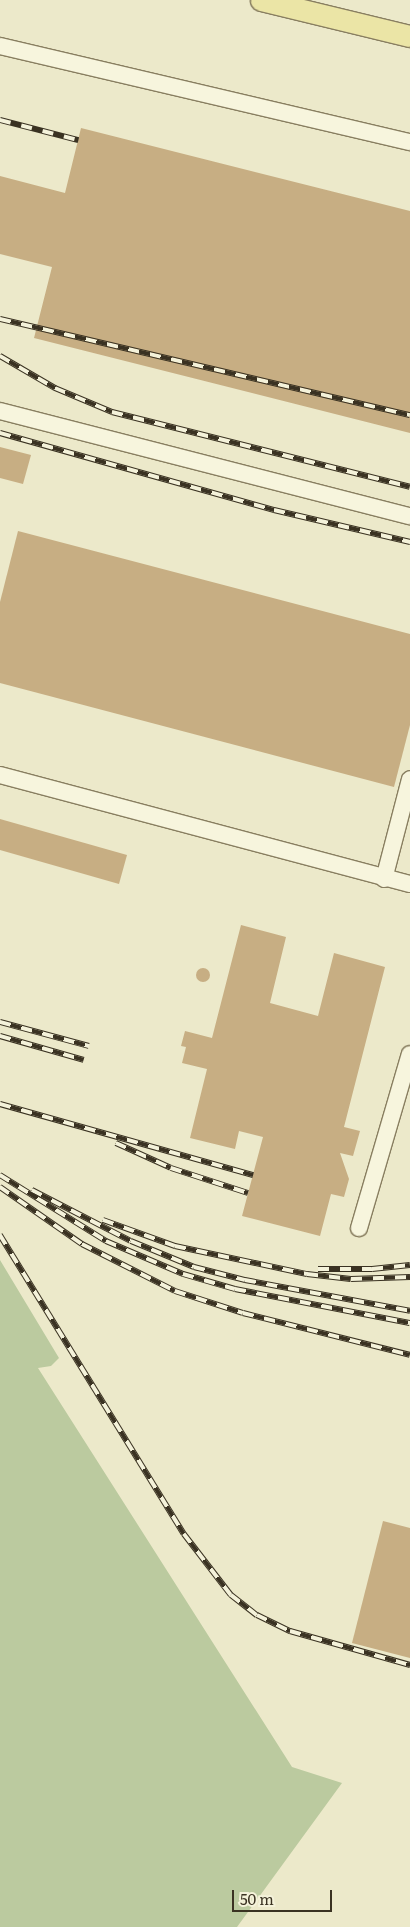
<!DOCTYPE html>
<html>
<head>
<meta charset="utf-8">
<style>
  body { margin:0 }
  #map { position:relative; width:410px; height:1927px; overflow:hidden; background:#ece9ca; font-family:Literata,serif }
  div>[style] { position:absolute }
  [style*='--x'] { left:calc(var(--x)*1px); top:calc(var(--y)*1px); width:calc(var(--w)*1px); rotate:calc(var(--a)*1deg) }
  .green>* { inset:0; background:#bbca9f }
  .building>* { inset:0; background:#c7ae83 }
  .round { border-radius:50% }
  .roads { filter:drop-shadow(1px 0 #887e60) drop-shadow(-1px 0 #887e60) drop-shadow(0 1px #887e60) drop-shadow(0 -1px #887e60) }
  .minor>* { height:16px; margin:-8px; padding:0 8px; transform-origin:8px; border-radius:8px; background:#f7f5dd }
  .major>* { height:21px; margin:-10.5px; padding:0 10.5px; transform-origin:10.5px; border-radius:10.5px; background:#ebe5a6 }
  .rail>* { height:5.5px; margin-top:-2.75px; transform-origin:0; background:repeating-linear-gradient(90deg,#f4f2da 0 11px,#3a3222 0 22px); box-sizing:border-box; border-block:1px solid #3a3222 }
  span { translate:-50% -50%; white-space:nowrap; text-align:center; line-height:1.15; -webkit-text-stroke:4px #f4f2da; paint-order:stroke }
  .scale { position:absolute; left:232px; top:1890px; width:100px; height:22px; box-sizing:border-box; border:2px solid #3a3222; border-top:0; padding-left:6px; font-size:15px; line-height:18px; white-space:nowrap; color:#3a3222; -webkit-text-stroke:4px #f4f2da; paint-order:stroke }
</style>
</head>
<body>
<div id="map">
  <div class="green">
    <div style="clip-path:polygon(0 1260px,59px 1358px,51px 1366px,38px 1368px,292px 1767px,342px 1783px,237px 1927px,0 1927px)"></div>
  </div>
  <div class="building">
    <div style="clip-path:polygon(81px 128px,410px 211px,410px 433px,34px 338px,52px 267px,0 254px,0 176px,65px 193px)"></div>
    <div style="clip-path:polygon(0 447px,31px 455px,23px 484px,0 478px)"></div>
    <div style="clip-path:polygon(18px 531px,410px 634px,410px 725px,394px 787px,0 683px,0 602px)"></div>
    <div style="clip-path:polygon(0 819px,127px 855px,119px 884px,0 850px)"></div>
    <div style="clip-path:polygon(241px 925px,286px 937px,270px 1003px,318px 1016px,334px 953px,385px 967px,344px 1127px,360px 1131px,353px 1156px,340px 1153px,349px 1179px,344px 1197px,331px 1194px,320px 1236px,242px 1216px,263px 1137px,239px 1131px,235px 1149px,190px 1138px,207px 1069px,182px 1063px,186px 1047px,181px 1046px,185px 1031px,212px 1038px)"></div>
    <div class="round" style="left:196px;top:968px;width:14px;height:14px"></div>
    <div style="clip-path:polygon(383px 1521px,410px 1528px,410px 1658px,352px 1643px)"></div>
  </div>
  <div class="roads">
    <div class="minor">
      <div style="--x:0;--y:46;--w:421;--a:13.2"></div>
      <div style="--x:0;--y:411;--w:423;--a:14.4"></div>
      <div style="--x:0;--y:775;--w:424;--a:14.9"></div>
      <div style="--x:384;--y:879;--w:103;--a:-75.4"></div>
      <div style="--x:359;--y:1228;--w:181;--a:-73.7"></div>
    </div>
    <div class="major">
      <div style="--x:261;--y:0;--w:153;--a:13.6"></div>
    </div>
  </div>
  <div class="rail">
    <div style="--x:0;--y:120;--w:81;--a:14.4"></div>
    <div style="--x:0;--y:319;--w:421;--a:13.2"></div>
    <div style="--x:0;--y:356;--w:64;--a:30.2"></div>
    <div style="--x:55;--y:388;--w:62;--a:22.8"></div>
    <div style="--x:112;--y:412;--w:307;--a:14.1"></div>
    <div style="--x:0;--y:433;--w:285;--a:15.7"></div>
    <div style="--x:274;--y:510;--w:140;--a:13.2"></div>
    <div style="--x:0;--y:1022;--w:92;--a:15.1"></div>
    <div style="--x:0;--y:1036;--w:87;--a:15.9"></div>
    <div style="--x:0;--y:1104;--w:263;--a:15.7"></div>
    <div style="--x:116;--y:1143;--w:60;--a:24.4"></div>
    <div style="--x:171;--y:1168;--w:81;--a:18"></div>
    <div style="--x:0;--y:1175;--w:125;--a:31.9"></div>
    <div style="--x:106;--y:1241;--w:84;--a:23.2"></div>
    <div style="--x:183;--y:1274;--w:54;--a:16.1"></div>
    <div style="--x:235;--y:1289;--w:178;--a:11"></div>
    <div style="--x:0;--y:1187;--w:100;--a:34.8"></div>
    <div style="--x:82;--y:1244;--w:104;--a:26.8"></div>
    <div style="--x:175;--y:1291;--w:71;--a:17.9"></div>
    <div style="--x:243;--y:1313;--w:172;--a:14.1"></div>
    <div style="--x:32;--y:1190;--w:111;--a:27.3"></div>
    <div style="--x:131;--y:1241;--w:68;--a:22.4"></div>
    <div style="--x:194;--y:1267;--w:53;--a:14.3"></div>
    <div style="--x:245;--y:1280;--w:168;--a:10.6"></div>
    <div style="--x:103;--y:1220;--w:77;--a:19.9"></div>
    <div style="--x:175;--y:1246;--w:135;--a:12"></div>
    <div style="--x:307;--y:1274;--w:44;--a:6.5"></div>
    <div style="--x:351;--y:1279;--w:59;--a:-1.9"></div>
    <div style="--x:0;--y:1235;--w:351;--a:58.4"></div>
    <div style="--x:184;--y:1534;--w:77;--a:52.4"></div>
    <div style="--x:231;--y:1595;--w:33;--a:38"></div>
    <div style="--x:257;--y:1615;--w:37;--a:26"></div>
    <div style="--x:290;--y:1631;--w:125;--a:15.8"></div>
    <div style="--x:318;--y:1269;--w:54;--a:0"></div>
    <div style="--x:372;--y:1269;--w:38;--a:-6"></div>
  </div>
  <div class="scale">50 m</div>
</div>
</body>
</html>
